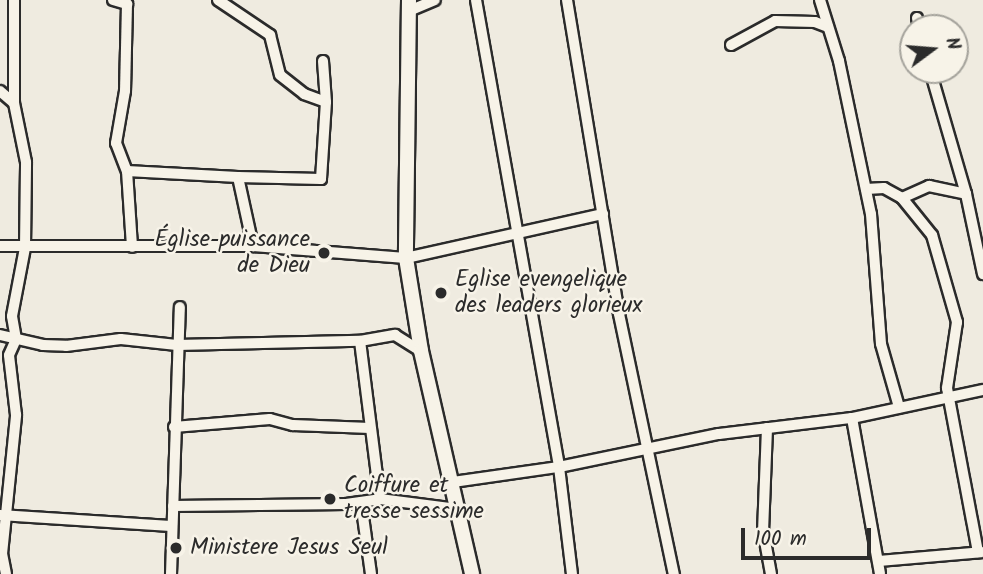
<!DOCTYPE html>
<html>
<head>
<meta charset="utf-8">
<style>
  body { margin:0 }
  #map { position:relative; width:983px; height:574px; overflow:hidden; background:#efebe0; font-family:Kalam,sans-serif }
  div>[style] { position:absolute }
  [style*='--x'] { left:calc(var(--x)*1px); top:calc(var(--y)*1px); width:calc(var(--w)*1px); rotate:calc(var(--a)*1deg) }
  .roads { filter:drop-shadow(2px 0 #2b2b2b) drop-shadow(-2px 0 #2b2b2b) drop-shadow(0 2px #2b2b2b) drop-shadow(0 -2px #2b2b2b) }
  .street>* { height:10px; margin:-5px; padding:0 5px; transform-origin:5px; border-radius:5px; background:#f7f3e8 }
  .secondary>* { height:14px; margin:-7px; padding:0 7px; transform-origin:7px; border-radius:7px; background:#f7f3e8 }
  .dots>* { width:19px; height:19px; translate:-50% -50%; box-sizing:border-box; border:4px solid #f7f3e8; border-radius:50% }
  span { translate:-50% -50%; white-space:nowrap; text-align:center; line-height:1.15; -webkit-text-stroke:5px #f7f3e8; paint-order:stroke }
  .poi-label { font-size:23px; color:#2b2b2b }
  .right { translate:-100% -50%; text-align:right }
  .left { translate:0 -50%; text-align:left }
  .north { position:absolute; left:899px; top:14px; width:70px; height:70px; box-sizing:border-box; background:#f7f3e8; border:2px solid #a5a39c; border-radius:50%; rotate:74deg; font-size:19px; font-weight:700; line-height:28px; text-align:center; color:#2b2b2b }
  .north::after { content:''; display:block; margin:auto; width:24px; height:32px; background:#2b2b2b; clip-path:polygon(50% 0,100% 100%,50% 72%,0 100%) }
  .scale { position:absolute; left:741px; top:528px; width:130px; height:32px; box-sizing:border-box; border:4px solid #2b2b2b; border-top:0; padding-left:9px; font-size:21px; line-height:24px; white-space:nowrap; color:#2b2b2b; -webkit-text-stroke:5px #f7f3e8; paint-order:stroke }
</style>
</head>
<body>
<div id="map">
  <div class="roads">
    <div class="street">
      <div style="--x:113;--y:0;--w:15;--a:16"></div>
      <div style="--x:127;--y:4;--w:87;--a:91.3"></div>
      <div style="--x:125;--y:91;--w:53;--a:99.8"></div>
      <div style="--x:116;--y:143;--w:30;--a:69"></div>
      <div style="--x:127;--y:171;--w:111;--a:3.1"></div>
      <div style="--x:238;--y:177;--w:71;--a:77.7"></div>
      <div style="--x:218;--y:0;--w:63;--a:33.9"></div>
      <div style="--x:270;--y:35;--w:41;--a:76"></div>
      <div style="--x:280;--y:75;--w:31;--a:38"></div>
      <div style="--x:304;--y:94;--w:23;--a:20"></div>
      <div style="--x:476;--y:0;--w:474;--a:79.9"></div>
      <div style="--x:559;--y:467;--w:108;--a:83.1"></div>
      <div style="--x:567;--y:0;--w:318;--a:80.6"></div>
      <div style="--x:619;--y:314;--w:266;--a:78.1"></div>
      <div style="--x:820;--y:0;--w:64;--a:72.7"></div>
      <div style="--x:839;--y:61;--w:156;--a:78.2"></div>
      <div style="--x:871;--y:214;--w:130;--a:85.6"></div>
      <div style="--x:881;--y:344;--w:66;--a:74.1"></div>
      <div style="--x:409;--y:11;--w:28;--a:-23"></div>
      <div style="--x:917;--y:18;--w:10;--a:79"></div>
      <div style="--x:731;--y:45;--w:50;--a:-28.6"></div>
      <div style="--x:775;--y:21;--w:40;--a:1.4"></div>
      <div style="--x:815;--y:22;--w:14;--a:21"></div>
      <div style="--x:930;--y:70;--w:129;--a:73.8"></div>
      <div style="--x:966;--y:194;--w:82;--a:78"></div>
      <div style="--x:0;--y:91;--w:18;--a:41"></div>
      <div style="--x:127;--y:171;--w:76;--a:86.2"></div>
      <div style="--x:238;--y:177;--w:83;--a:1.4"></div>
      <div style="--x:321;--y:179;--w:77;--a:-86.3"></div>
      <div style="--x:326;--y:102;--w:41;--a:-94.2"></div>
      <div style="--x:866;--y:189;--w:18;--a:-3"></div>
      <div style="--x:884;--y:188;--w:21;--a:29"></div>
      <div style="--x:902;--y:198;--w:30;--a:-24"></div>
      <div style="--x:929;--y:186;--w:38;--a:12"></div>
      <div style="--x:902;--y:198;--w:48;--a:51"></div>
      <div style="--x:932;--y:235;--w:91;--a:74"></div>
      <div style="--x:957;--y:322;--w:67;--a:98.6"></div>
      <div style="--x:947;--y:388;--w:167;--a:79.3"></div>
      <div style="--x:0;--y:246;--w:253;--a:0"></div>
      <div style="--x:253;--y:246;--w:153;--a:4.5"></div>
      <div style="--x:406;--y:258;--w:202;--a:-12.6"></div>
      <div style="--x:0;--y:335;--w:44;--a:13.1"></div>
      <div style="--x:43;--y:345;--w:23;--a:2"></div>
      <div style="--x:66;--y:346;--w:55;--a:-7.3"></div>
      <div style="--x:121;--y:339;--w:56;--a:6.1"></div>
      <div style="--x:177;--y:345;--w:183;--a:-1.3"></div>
      <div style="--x:360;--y:341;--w:36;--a:-10"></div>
      <div style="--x:395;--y:335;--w:31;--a:32"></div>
      <div style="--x:360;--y:341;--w:159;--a:82.8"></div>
      <div style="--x:852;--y:418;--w:158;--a:79.8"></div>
      <div style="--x:174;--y:427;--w:96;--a:-4.8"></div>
      <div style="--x:270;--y:419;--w:24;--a:15"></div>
      <div style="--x:293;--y:425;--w:77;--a:2.2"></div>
      <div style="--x:767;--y:428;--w:102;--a:92.2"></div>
      <div style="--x:763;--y:530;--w:45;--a:79.7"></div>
      <div style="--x:453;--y:482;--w:107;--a:-8.1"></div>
      <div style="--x:559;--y:467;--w:163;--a:-11.7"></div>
      <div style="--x:719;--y:434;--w:134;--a:-6.9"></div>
      <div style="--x:852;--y:418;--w:134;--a:-12.1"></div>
      <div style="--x:361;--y:502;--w:73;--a:82.1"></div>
      <div style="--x:173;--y:506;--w:173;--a:-0.7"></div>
      <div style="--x:346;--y:504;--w:34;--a:-8"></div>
      <div style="--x:380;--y:499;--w:78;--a:7.4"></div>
      <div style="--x:0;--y:515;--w:171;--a:3.7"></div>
      <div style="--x:878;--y:561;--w:104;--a:-4.9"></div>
      <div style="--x:6;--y:574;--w:20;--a:-101"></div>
      <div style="--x:2;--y:554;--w:140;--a:-84.2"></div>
      <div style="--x:16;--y:415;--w:60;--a:-96.7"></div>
      <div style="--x:9;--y:355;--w:17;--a:-66"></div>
      <div style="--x:16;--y:339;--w:23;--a:-100"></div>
      <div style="--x:12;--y:316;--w:69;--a:-79.2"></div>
      <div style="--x:25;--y:248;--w:86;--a:-89.3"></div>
      <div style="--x:26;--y:162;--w:60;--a:-101.5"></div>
      <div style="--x:14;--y:103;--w:103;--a:-90"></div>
      <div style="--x:171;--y:574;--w:267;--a:-88.1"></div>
    </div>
    <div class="secondary">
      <div style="--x:409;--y:0;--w:258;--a:90.7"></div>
      <div style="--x:406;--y:258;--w:94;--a:80.8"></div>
      <div style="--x:421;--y:351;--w:229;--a:77.1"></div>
    </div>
  </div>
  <div class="dots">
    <div style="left:324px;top:253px;background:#2b2b2b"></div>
    <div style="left:441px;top:293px;background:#2b2b2b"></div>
    <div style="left:330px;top:499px;background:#2b2b2b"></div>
    <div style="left:176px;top:548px;background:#2b2b2b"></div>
  </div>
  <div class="poi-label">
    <span class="right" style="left:310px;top:253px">Église puissance<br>de Dieu</span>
    <span class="left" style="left:455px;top:293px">Eglise evengelique<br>des leaders glorieux</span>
    <span class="left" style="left:344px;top:499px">Coiffure et<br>tresse sessime</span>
    <span class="left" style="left:190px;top:548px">Ministere Jesus Seul</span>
  </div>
  <div class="north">N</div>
  <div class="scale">100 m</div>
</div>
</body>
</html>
